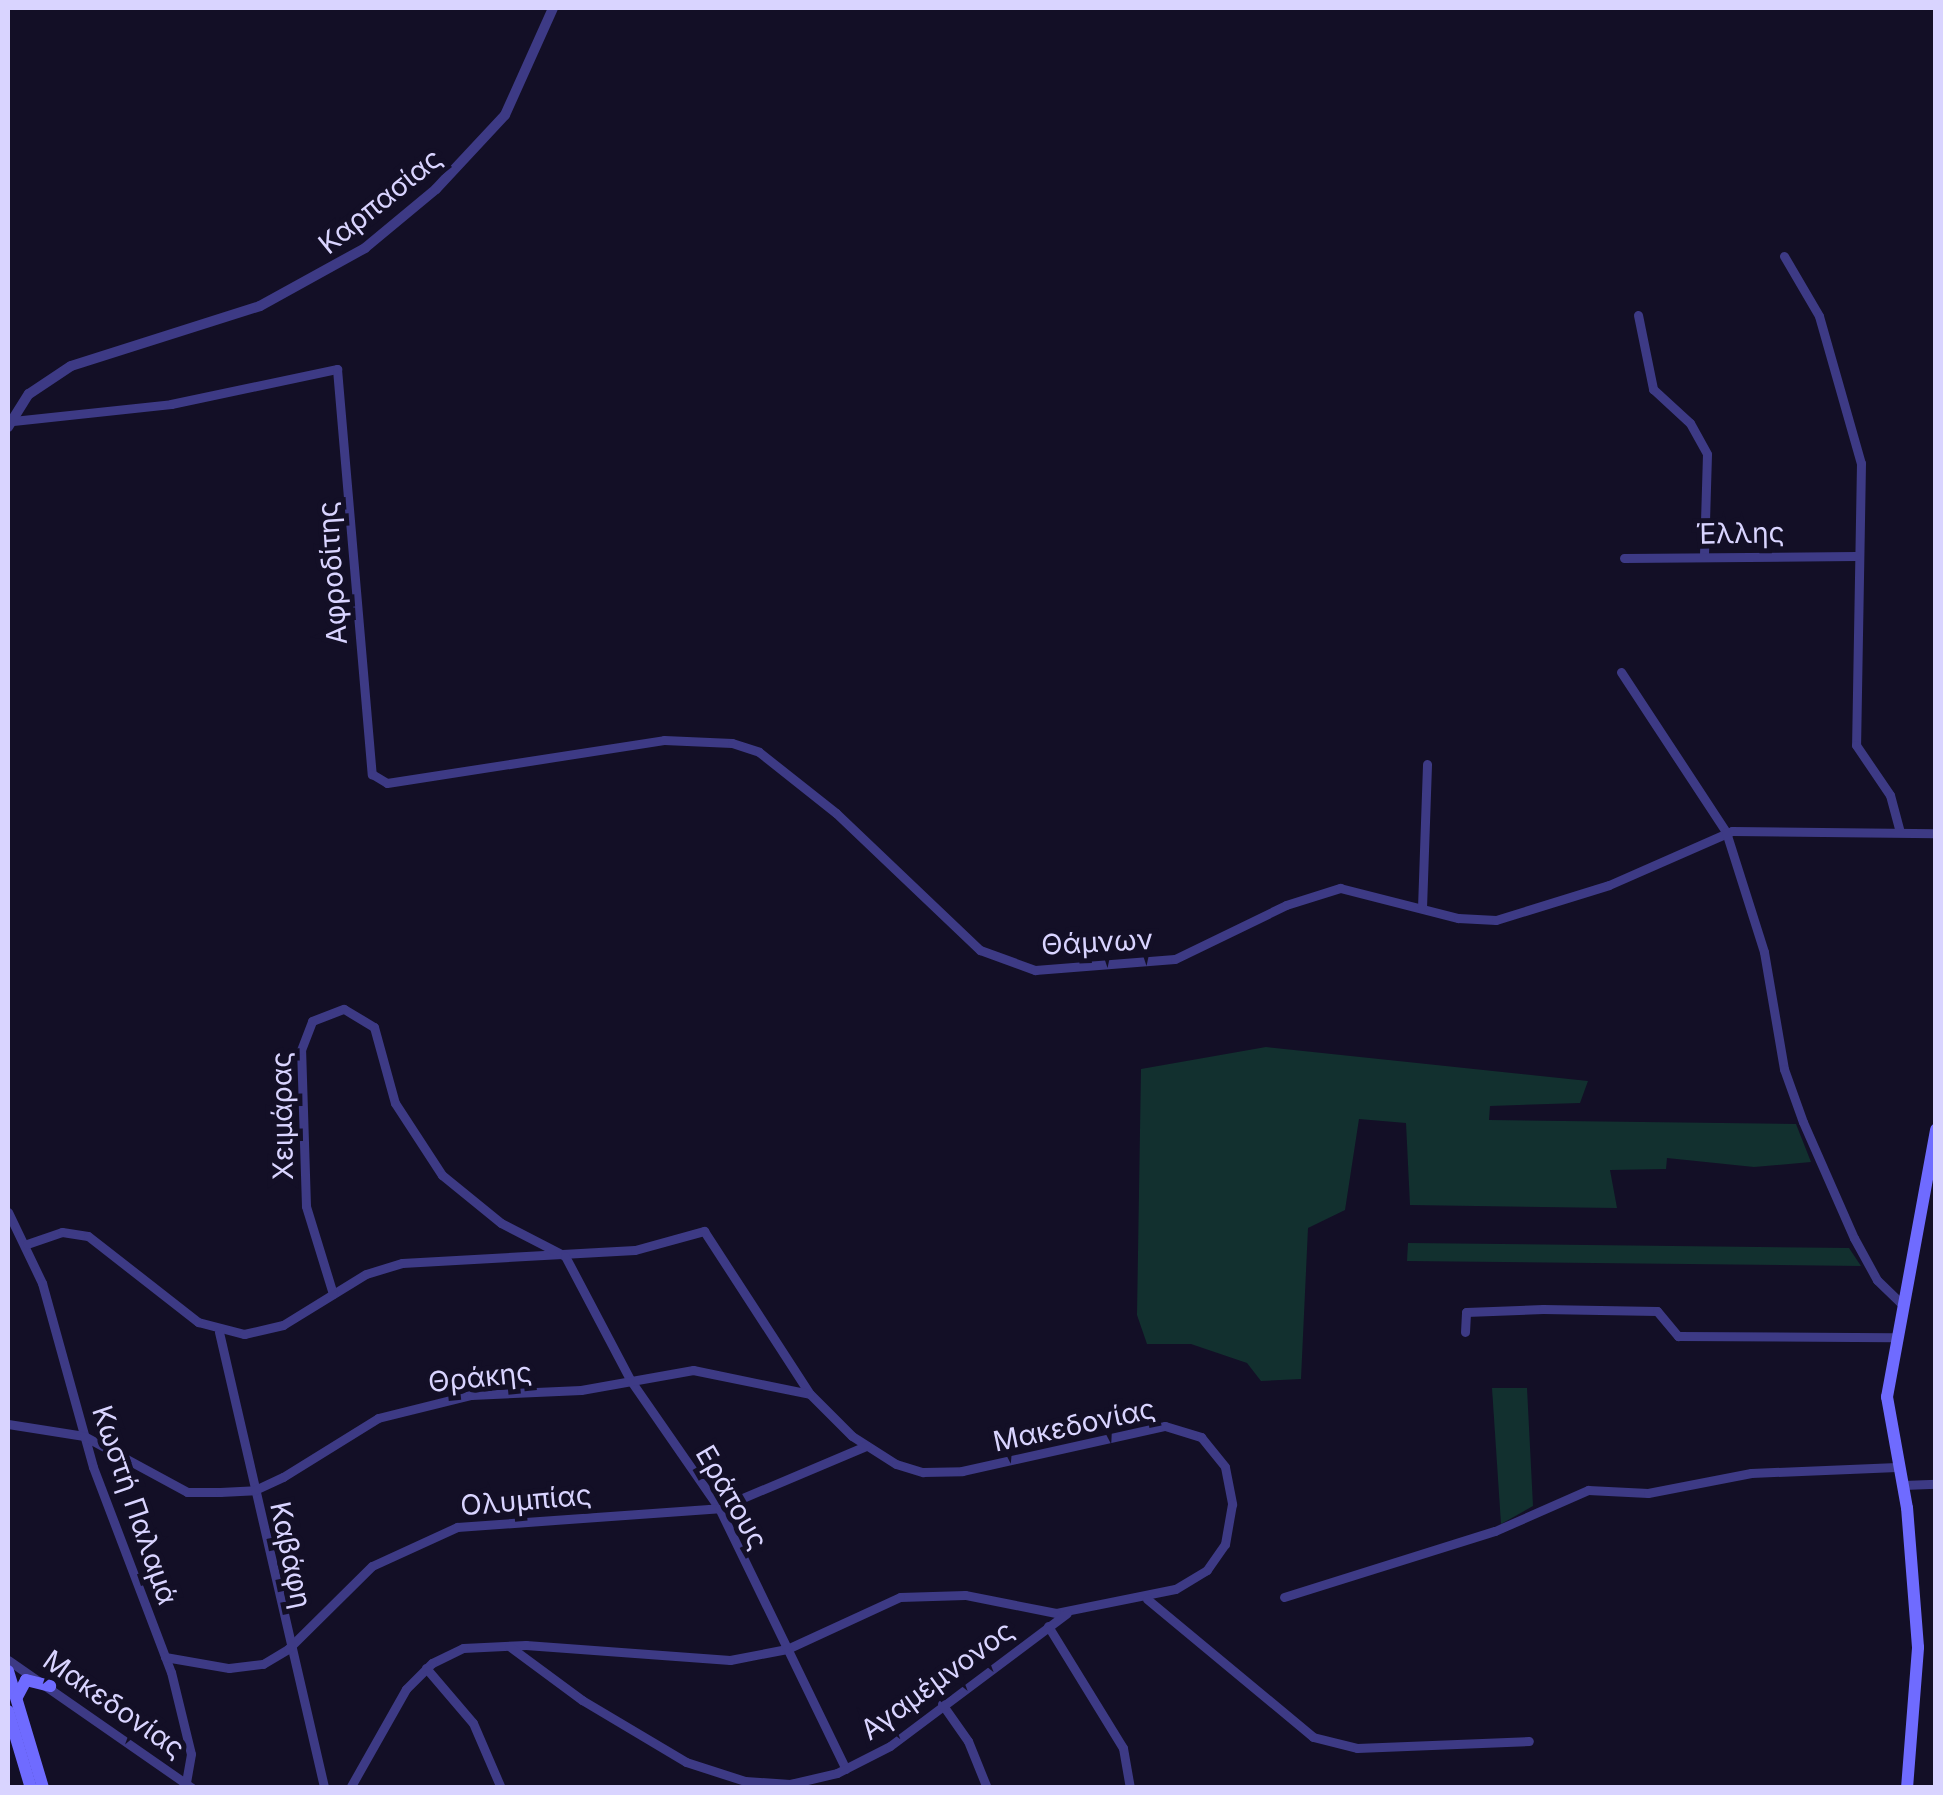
<!DOCTYPE html>
<html>
<head>
<meta charset="utf-8">
<style>
  body { margin:0 }
  #map { position:relative; width:1943px; height:1795px; overflow:hidden; background:#130f26; font-family:Inter,sans-serif }
  div>[style] { position:absolute }
  [style*='--x'] { left:calc(var(--x)*1px); top:calc(var(--y)*1px); width:calc(var(--w)*1px); rotate:calc(var(--a)*1deg) }
  .green>* { inset:0; background:#12302f }
  .minor>* { height:9px; margin:-4.5px; padding:0 4.5px; transform-origin:4.5px; border-radius:4.5px; background:#3d3a85 }
  .tertiary>* { height:10px; margin:-5px; padding:0 5px; transform-origin:5px; border-radius:5px; background:#3d3a85 }
  .secondary>* { height:12px; margin:-6px; padding:0 6px; transform-origin:6px; border-radius:6px; background:#6f6bff }
  span { translate:-50% -50%; white-space:nowrap; text-align:center; line-height:1.15; -webkit-text-stroke:10px #130f26; paint-order:stroke }
  .street-label { font-size:28px; color:#d9d4ff }
  .frame { position:absolute; inset:0; border:10px solid #d9d4ff; pointer-events:none }
</style>
</head>
<body>
<div id="map">
  <div class="green">
    <div style="clip-path:polygon(1266px 1047px,1588px 1081px,1580px 1103px,1490px 1106px,1489px 1120px,1796px 1124px,1811px 1162px,1754px 1167px,1667px 1158px,1666px 1169px,1610px 1170px,1617px 1208px,1410px 1205px,1406px 1123px,1359px 1119px,1345px 1210px,1308px 1228px,1301px 1379px,1261px 1381px,1247px 1363px,1191px 1344px,1147px 1344px,1137px 1315px,1141px 1069px)"></div>
    <div style="clip-path:polygon(1408px 1243px,1849px 1248px,1861px 1266px,1407px 1261px)"></div>
    <div style="clip-path:polygon(1492px 1388px,1527px 1388px,1533px 1506px,1501px 1524px)"></div>
  </div>
  <div class="minor">
    <div style="--x:1784;--y:256;--w:69;--a:59.7"></div>
    <div style="--x:1819;--y:316;--w:153;--a:74.1"></div>
    <div style="--x:1861;--y:463;--w:282;--a:91"></div>
    <div style="--x:1856;--y:745;--w:60;--a:55.8"></div>
    <div style="--x:1890;--y:795;--w:38;--a:75"></div>
    <div style="--x:1638;--y:315;--w:76;--a:78.5"></div>
    <div style="--x:1653;--y:389;--w:50;--a:42.6"></div>
    <div style="--x:1690;--y:423;--w:35;--a:61"></div>
    <div style="--x:1707;--y:454;--w:102;--a:91.7"></div>
    <div style="--x:13;--y:421;--w:159;--a:-6.1"></div>
    <div style="--x:171;--y:404;--w:170;--a:-11.9"></div>
    <div style="--x:337;--y:369;--w:407;--a:85.1"></div>
    <div style="--x:372;--y:774;--w:17;--a:31"></div>
    <div style="--x:387;--y:783;--w:280;--a:-8.8"></div>
    <div style="--x:664;--y:740;--w:68;--a:2.5"></div>
    <div style="--x:732;--y:743;--w:28;--a:18"></div>
    <div style="--x:759;--y:752;--w:98;--a:38.4"></div>
    <div style="--x:836;--y:813;--w:199;--a:43.6"></div>
    <div style="--x:980;--y:950;--w:59;--a:20"></div>
    <div style="--x:1035;--y:970;--w:140;--a:-4.5"></div>
    <div style="--x:1175;--y:959;--w:123;--a:-25.9"></div>
    <div style="--x:1286;--y:905;--w:57;--a:-17.5"></div>
    <div style="--x:1340;--y:888;--w:122;--a:14.3"></div>
    <div style="--x:1458;--y:918;--w:38;--a:3"></div>
    <div style="--x:1496;--y:920;--w:118;--a:-17.2"></div>
    <div style="--x:1609;--y:885;--w:134;--a:-23.7"></div>
    <div style="--x:1732;--y:831;--w:204;--a:0.6"></div>
    <div style="--x:1624;--y:558;--w:232;--a:-0.5"></div>
    <div style="--x:1621;--y:672;--w:191;--a:56.7"></div>
    <div style="--x:1726;--y:832;--w:126;--a:72.4"></div>
    <div style="--x:1764;--y:952;--w:119;--a:80.3"></div>
    <div style="--x:1784;--y:1069;--w:56;--a:70.3"></div>
    <div style="--x:1803;--y:1122;--w:127;--a:66.3"></div>
    <div style="--x:1854;--y:1238;--w:48;--a:61.3"></div>
    <div style="--x:1877;--y:1280;--w:32;--a:44"></div>
    <div style="--x:1422;--y:908;--w:144;--a:-88"></div>
    <div style="--x:8;--y:1212;--w:79;--a:64.4"></div>
    <div style="--x:42;--y:1283;--w:191;--a:74.5"></div>
    <div style="--x:93;--y:1467;--w:219;--a:69.2"></div>
    <div style="--x:171;--y:1672;--w:84;--a:76.3"></div>
    <div style="--x:191;--y:1754;--w:29;--a:100"></div>
    <div style="--x:27;--y:1244;--w:37;--a:-19"></div>
    <div style="--x:62;--y:1232;--w:26;--a:9"></div>
    <div style="--x:88;--y:1236;--w:140;--a:38"></div>
    <div style="--x:198;--y:1322;--w:48;--a:14.6"></div>
    <div style="--x:244;--y:1334;--w:40;--a:-13"></div>
    <div style="--x:283;--y:1325;--w:97;--a:-31.6"></div>
    <div style="--x:366;--y:1274;--w:38;--a:-17"></div>
    <div style="--x:402;--y:1263;--w:233;--a:-3.2"></div>
    <div style="--x:635;--y:1250;--w:72;--a:-15.4"></div>
    <div style="--x:704;--y:1231;--w:194;--a:57"></div>
    <div style="--x:810;--y:1394;--w:59;--a:45"></div>
    <div style="--x:852;--y:1436;--w:52;--a:32.5"></div>
    <div style="--x:896;--y:1464;--w:28;--a:17"></div>
    <div style="--x:923;--y:1472;--w:39;--a:-1"></div>
    <div style="--x:962;--y:1471;--w:208;--a:-12.5"></div>
    <div style="--x:1165;--y:1426;--w:38;--a:17"></div>
    <div style="--x:1201;--y:1437;--w:38;--a:51"></div>
    <div style="--x:1225;--y:1467;--w:38;--a:79"></div>
    <div style="--x:1232;--y:1504;--w:41;--a:99.9"></div>
    <div style="--x:1225;--y:1544;--w:32;--a:125"></div>
    <div style="--x:1207;--y:1570;--w:37;--a:149"></div>
    <div style="--x:1175;--y:1589;--w:121;--a:168.6"></div>
    <div style="--x:1056;--y:1613;--w:93;--a:-168.8"></div>
    <div style="--x:965;--y:1595;--w:65;--a:178.2"></div>
    <div style="--x:900;--y:1597;--w:124;--a:155.3"></div>
    <div style="--x:787;--y:1649;--w:58;--a:169.1"></div>
    <div style="--x:730;--y:1660;--w:205;--a:-175.8"></div>
    <div style="--x:526;--y:1645;--w:63;--a:177.3"></div>
    <div style="--x:463;--y:1648;--w:34;--a:154"></div>
    <div style="--x:432;--y:1663;--w:37;--a:135"></div>
    <div style="--x:406;--y:1689;--w:114;--a:119.5"></div>
    <div style="--x:333;--y:1294;--w:92;--a:-107.1"></div>
    <div style="--x:306;--y:1206;--w:156;--a:-91.8"></div>
    <div style="--x:301;--y:1050;--w:31;--a:-69"></div>
    <div style="--x:312;--y:1021;--w:34;--a:-21"></div>
    <div style="--x:344;--y:1009;--w:35;--a:31"></div>
    <div style="--x:374;--y:1027;--w:79;--a:74.6"></div>
    <div style="--x:395;--y:1103;--w:86;--a:56.9"></div>
    <div style="--x:442;--y:1175;--w:76;--a:39.1"></div>
    <div style="--x:501;--y:1223;--w:72;--a:27.3"></div>
    <div style="--x:565;--y:1256;--w:141;--a:62.2"></div>
    <div style="--x:631;--y:1381;--w:155;--a:55.3"></div>
    <div style="--x:719;--y:1508;--w:290;--a:64.1"></div>
    <div style="--x:219;--y:1332;--w:468;--a:77"></div>
    <div style="--x:1465;--y:1332;--w:20;--a:-87"></div>
    <div style="--x:1466;--y:1312;--w:77;--a:-2.2"></div>
    <div style="--x:1543;--y:1309;--w:114;--a:1"></div>
    <div style="--x:1657;--y:1311;--w:33;--a:50"></div>
    <div style="--x:1678;--y:1336;--w:215;--a:0.3"></div>
    <div style="--x:8;--y:1424;--w:77;--a:9"></div>
    <div style="--x:84;--y:1436;--w:117;--a:28.5"></div>
    <div style="--x:187;--y:1492;--w:33;--a:0"></div>
    <div style="--x:220;--y:1492;--w:35;--a:-3"></div>
    <div style="--x:255;--y:1490;--w:31;--a:-25"></div>
    <div style="--x:283;--y:1477;--w:112;--a:-31.8"></div>
    <div style="--x:378;--y:1418;--w:96;--a:-13.9"></div>
    <div style="--x:471;--y:1395;--w:110;--a:-2.6"></div>
    <div style="--x:581;--y:1390;--w:114;--a:-10.1"></div>
    <div style="--x:693;--y:1370;--w:119;--a:11.6"></div>
    <div style="--x:1903;--y:1485;--w:33;--a:-2"></div>
    <div style="--x:1284;--y:1597;--w:221;--a:-17.4"></div>
    <div style="--x:1495;--y:1531;--w:102;--a:-23.8"></div>
    <div style="--x:1588;--y:1490;--w:60;--a:2.9"></div>
    <div style="--x:1648;--y:1493;--w:105;--a:-11"></div>
    <div style="--x:1751;--y:1473;--w:146;--a:-2.4"></div>
    <div style="--x:1147;--y:1599;--w:216;--a:39.7"></div>
    <div style="--x:1313;--y:1737;--w:45;--a:14"></div>
    <div style="--x:1357;--y:1748;--w:172;--a:-2.3"></div>
    <div style="--x:1048;--y:1626;--w:143;--a:58.4"></div>
    <div style="--x:1123;--y:1748;--w:41;--a:80.1"></div>
    <div style="--x:509;--y:1646;--w:91;--a:36.5"></div>
    <div style="--x:582;--y:1700;--w:121;--a:30.8"></div>
    <div style="--x:686;--y:1762;--w:62;--a:17.9"></div>
    <div style="--x:745;--y:1781;--w:45;--a:3.8"></div>
    <div style="--x:790;--y:1784;--w:48;--a:-13.2"></div>
    <div style="--x:837;--y:1773;--w:59;--a:-27"></div>
    <div style="--x:890;--y:1746;--w:221;--a:-36.9"></div>
    <div style="--x:165;--y:1657;--w:65;--a:9.8"></div>
    <div style="--x:229;--y:1668;--w:34;--a:-7"></div>
    <div style="--x:263;--y:1664;--w:29;--a:-31"></div>
    <div style="--x:288;--y:1649;--w:118;--a:-44.7"></div>
    <div style="--x:372;--y:1566;--w:94;--a:-24.6"></div>
    <div style="--x:457;--y:1527;--w:263;--a:-4.1"></div>
    <div style="--x:719;--y:1508;--w:160;--a:-22.9"></div>
    <div style="--x:8;--y:1660;--w:224;--a:34.8"></div>
    <div style="--x:426;--y:1668;--w:72;--a:49.5"></div>
    <div style="--x:473;--y:1723;--w:71;--a:66.7"></div>
    <div style="--x:942;--y:1704;--w:45;--a:54.9"></div>
    <div style="--x:968;--y:1741;--w:51;--a:68"></div>
  </div>
  <div class="tertiary">
    <div style="--x:8;--y:427;--w:39;--a:-58"></div>
    <div style="--x:29;--y:394;--w:50;--a:-33.7"></div>
    <div style="--x:71;--y:366;--w:198;--a:-17.6"></div>
    <div style="--x:260;--y:306;--w:120;--a:-28.9"></div>
    <div style="--x:365;--y:248;--w:92;--a:-39.7"></div>
    <div style="--x:436;--y:189;--w:101;--a:-47"></div>
    <div style="--x:505;--y:115;--w:117;--a:-65.8"></div>
  </div>
  <div class="secondary">
    <div style="--x:8;--y:1671;--w:122;--a:73.3"></div>
    <div style="--x:17;--y:1697;--w:19;--a:-62"></div>
    <div style="--x:26;--y:1680;--w:25;--a:14"></div>
    <div style="--x:8;--y:1711;--w:80;--a:73.4"></div>
    <div style="--x:1907;--y:1788;--w:141;--a:-85.5"></div>
    <div style="--x:1918;--y:1647;--w:139;--a:-94.5"></div>
    <div style="--x:1907;--y:1508;--w:113;--a:-100.2"></div>
    <div style="--x:1887;--y:1397;--w:272;--a:-79.6"></div>
  </div>
  <div class="street-label">
    <span style="left:380px;top:201px;rotate:-39deg">Καρπασίας</span>
    <span style="left:1740px;top:533px;rotate:-1deg">Έλλης</span>
    <span style="left:332px;top:573px;rotate:-94deg">Αφροδίτης</span>
    <span style="left:1097px;top:942px;rotate:-3deg">Θάμνων</span>
    <span style="left:282px;top:1116px;rotate:-91deg">Χειμάρας</span>
    <span style="left:480px;top:1377px;rotate:-6deg">Θράκης</span>
    <span style="left:1074px;top:1425px;rotate:-12deg">Μακεδονίας</span>
    <span style="left:732px;top:1497px;rotate:60deg">Εράτους</span>
    <span style="left:526px;top:1500px;rotate:-5deg">Ολυμπίας</span>
    <span style="left:135px;top:1505px;rotate:71deg">Κωστή Παλαμά</span>
    <span style="left:291px;top:1555px;rotate:78deg">Καβάφη</span>
    <span style="left:937px;top:1680px;rotate:-36deg">Αγαμέμνονος</span>
    <span style="left:114px;top:1704px;rotate:35deg">Μακεδονίας</span>
  </div>
  <div class="frame"></div>
</div>
</body>
</html>
